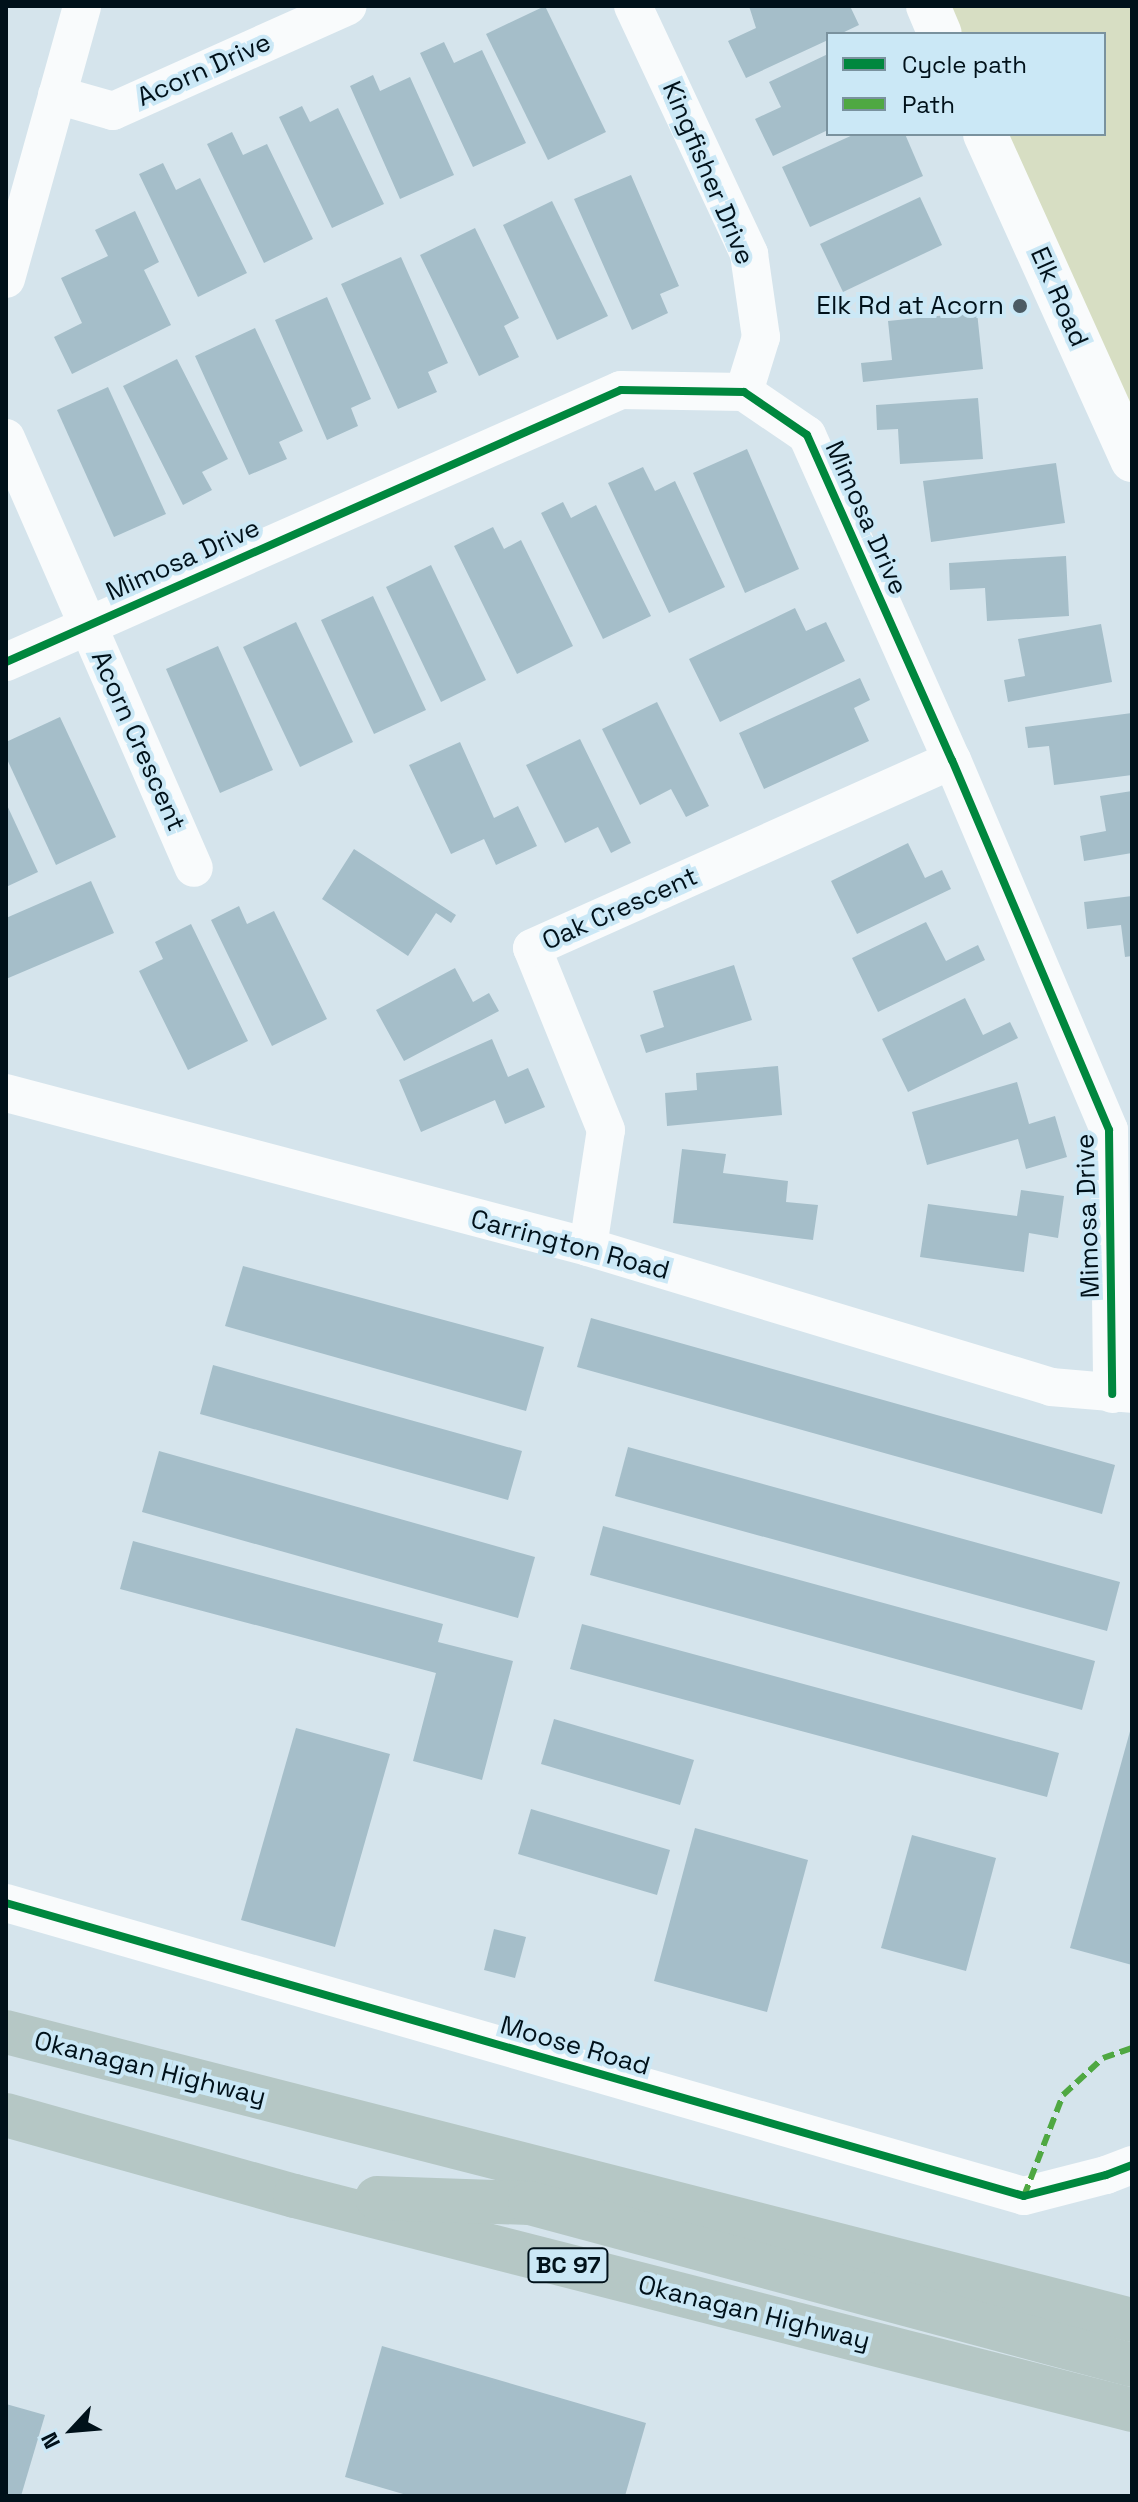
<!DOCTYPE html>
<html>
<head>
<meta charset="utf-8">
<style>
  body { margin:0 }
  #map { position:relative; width:1138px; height:2502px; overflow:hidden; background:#d5e4ec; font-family:"Space Grotesk",sans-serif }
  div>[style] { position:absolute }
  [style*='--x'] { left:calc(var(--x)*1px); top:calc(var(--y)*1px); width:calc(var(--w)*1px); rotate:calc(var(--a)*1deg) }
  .green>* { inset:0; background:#d7dec3 }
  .building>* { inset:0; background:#a5bec9 }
  .minor>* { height:38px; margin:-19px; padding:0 19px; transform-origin:19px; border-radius:19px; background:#f9fbfc }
  .tertiary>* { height:44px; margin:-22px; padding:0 22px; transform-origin:22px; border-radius:22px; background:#f9fbfc }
  .trunk>* { height:44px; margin:-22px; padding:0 22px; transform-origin:22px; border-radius:22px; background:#b5c7c5 }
  .quiet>* { height:6px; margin-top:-3px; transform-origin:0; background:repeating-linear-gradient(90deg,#4fa842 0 12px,transparent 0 18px) }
  .cycleway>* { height:8px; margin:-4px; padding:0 4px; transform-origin:4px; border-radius:4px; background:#00873e }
  .dots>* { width:22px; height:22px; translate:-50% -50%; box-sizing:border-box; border:4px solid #cbe8f6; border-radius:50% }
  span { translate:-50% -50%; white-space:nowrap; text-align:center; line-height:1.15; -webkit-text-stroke:8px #cbe8f6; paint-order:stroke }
  .shield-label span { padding:2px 6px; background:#cbe8f6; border:2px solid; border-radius:6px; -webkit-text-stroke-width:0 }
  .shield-label { font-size:24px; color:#00111a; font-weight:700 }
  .street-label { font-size:26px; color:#00111a }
  .poi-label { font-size:26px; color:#00111a }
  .right { translate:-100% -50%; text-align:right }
  .frame { position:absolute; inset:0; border:8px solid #00111a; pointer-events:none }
  .legend { position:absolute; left:826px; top:32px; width:280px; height:104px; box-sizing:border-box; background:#cbe8f6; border:2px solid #7a929e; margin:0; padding:10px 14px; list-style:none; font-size:24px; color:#00111a }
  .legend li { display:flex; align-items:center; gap:16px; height:40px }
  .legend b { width:40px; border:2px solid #7a929e }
  .north { position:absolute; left:32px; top:2390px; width:80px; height:80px; -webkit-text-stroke:6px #cbe8f6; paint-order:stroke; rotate:244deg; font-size:22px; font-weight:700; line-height:32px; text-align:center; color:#00111a }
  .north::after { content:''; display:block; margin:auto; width:28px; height:36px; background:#00111a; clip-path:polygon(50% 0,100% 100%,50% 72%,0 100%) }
</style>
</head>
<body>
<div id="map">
  <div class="green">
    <div style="clip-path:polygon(918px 6px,1132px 6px,1132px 445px,974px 134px,1104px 134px,1104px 34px,929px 34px)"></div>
  </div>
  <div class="building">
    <div style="clip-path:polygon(545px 6px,606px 132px,548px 160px,486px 34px)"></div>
    <div style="clip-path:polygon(749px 6px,850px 6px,859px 25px,840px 34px,828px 34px,828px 40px,746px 78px,728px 41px,756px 28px)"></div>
    <div style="clip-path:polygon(444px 42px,454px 63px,482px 50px,526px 143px,473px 167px,420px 53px)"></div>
    <div style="clip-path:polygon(828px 54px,828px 130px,773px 156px,755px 119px,781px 107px,769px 82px)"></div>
    <div style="clip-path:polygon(373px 75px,380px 91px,410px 77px,454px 175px,400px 199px,350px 86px)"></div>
    <div style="clip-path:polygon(302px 106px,310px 122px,338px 108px,384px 204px,332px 228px,279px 117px)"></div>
    <div style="clip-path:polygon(232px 132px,243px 155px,267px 144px,313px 239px,264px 263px,207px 144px)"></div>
    <div style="clip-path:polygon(855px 134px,905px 134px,923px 176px,810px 227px,782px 167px)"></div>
    <div style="clip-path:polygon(163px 163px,176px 190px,200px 178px,247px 273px,198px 297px,139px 174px)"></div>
    <div style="clip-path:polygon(631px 175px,679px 286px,660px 294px,668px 313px,632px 330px,574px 199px)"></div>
    <div style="clip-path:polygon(920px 197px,942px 245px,843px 292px,820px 244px)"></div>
    <div style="clip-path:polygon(552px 201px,608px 316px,557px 340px,503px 225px)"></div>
    <div style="clip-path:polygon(135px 211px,159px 262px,144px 270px,171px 325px,72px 374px,54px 337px,82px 323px,61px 278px,108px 256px,95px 230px)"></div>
    <div style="clip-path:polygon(475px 228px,519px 318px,504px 326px,519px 357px,479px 376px,420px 255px)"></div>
    <div style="clip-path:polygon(401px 257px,448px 363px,428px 372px,437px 392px,398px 409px,341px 284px)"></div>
    <div style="clip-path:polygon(327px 297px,371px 399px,351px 408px,358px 426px,327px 440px,275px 320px)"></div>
    <div style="clip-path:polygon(977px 312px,983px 369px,863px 382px,861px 363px,892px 360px,888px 321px)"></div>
    <div style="clip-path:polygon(255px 328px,303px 431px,279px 442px,287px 459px,249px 475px,195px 356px)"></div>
    <div style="clip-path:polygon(177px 359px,228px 459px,202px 472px,212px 490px,183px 505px,123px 386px)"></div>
    <div style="clip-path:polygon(108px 387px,166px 514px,114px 537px,57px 410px)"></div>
    <div style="clip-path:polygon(978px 398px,983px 459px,900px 464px,898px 429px,877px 430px,876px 405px)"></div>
    <div style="clip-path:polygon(747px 449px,799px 569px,745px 593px,693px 473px)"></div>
    <div style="clip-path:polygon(1056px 463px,1065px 523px,931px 542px,923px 481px)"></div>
    <div style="clip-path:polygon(643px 467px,655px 491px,675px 481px,725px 587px,669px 613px,608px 483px)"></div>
    <div style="clip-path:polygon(563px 502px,571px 518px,596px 505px,651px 616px,603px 639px,541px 513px)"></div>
    <div style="clip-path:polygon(493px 527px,504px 549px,521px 540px,573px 646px,517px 674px,454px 546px)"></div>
    <div style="clip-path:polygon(1066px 556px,1069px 616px,987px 621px,985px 588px,950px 590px,949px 563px)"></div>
    <div style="clip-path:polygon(431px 565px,486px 680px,441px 702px,386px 587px)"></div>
    <div style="clip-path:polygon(373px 596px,426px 710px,374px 734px,321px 620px)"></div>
    <div style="clip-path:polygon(795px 608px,806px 631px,826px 622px,845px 661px,720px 722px,689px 659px)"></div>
    <div style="clip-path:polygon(296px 622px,353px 742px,300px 767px,243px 647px)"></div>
    <div style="clip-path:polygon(1101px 624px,1112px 682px,1008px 702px,1004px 680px,1025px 676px,1018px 639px)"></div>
    <div style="clip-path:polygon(218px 646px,273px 770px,220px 793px,166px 669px)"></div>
    <div style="clip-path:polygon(860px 678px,870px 700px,854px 708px,869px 741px,764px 789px,739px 733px)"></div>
    <div style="clip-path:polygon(657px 702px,709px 806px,686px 817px,671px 789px,640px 805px,602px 729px)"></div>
    <div style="clip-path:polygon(1132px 713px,1132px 775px,1054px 785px,1049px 746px,1028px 748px,1025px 727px)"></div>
    <div style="clip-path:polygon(60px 717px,116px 837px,56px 865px,6px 757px,6px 742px)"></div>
    <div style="clip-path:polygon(580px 739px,631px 843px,611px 853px,598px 827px,565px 843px,526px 765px)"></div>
    <div style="clip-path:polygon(460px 742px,494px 818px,518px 806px,537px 846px,496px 865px,484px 839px,451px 854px,409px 765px)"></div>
    <div style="clip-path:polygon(1132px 791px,1132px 853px,1084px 861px,1080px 836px,1106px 831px,1100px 796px)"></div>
    <div style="clip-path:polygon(6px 803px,38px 872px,6px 887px)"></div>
    <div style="clip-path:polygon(908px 843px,925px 878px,942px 870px,951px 889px,857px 934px,831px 881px)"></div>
    <div style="clip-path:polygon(354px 849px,456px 915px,451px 923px,436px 913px,408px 956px,322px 899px)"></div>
    <div style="clip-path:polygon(91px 881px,114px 933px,6px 979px,6px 918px)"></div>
    <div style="clip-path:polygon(1132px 896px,1132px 956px,1125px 957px,1121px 925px,1087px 929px,1084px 902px)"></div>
    <div style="clip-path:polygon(239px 906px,247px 924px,274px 911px,327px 1019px,272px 1046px,211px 920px)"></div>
    <div style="clip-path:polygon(926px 922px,946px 961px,978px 945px,985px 960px,878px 1012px,852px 958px)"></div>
    <div style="clip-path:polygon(191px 924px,248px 1041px,188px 1070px,139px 971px,163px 959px,155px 942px)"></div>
    <div style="clip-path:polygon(734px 965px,752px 1020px,646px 1053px,640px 1035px,664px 1027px,653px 991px)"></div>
    <div style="clip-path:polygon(455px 968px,473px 1002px,489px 993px,499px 1011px,404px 1061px,376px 1010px)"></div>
    <div style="clip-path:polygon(965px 998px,983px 1035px,1010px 1022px,1018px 1038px,908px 1092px,882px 1039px)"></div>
    <div style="clip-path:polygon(492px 1039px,508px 1077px,528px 1068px,545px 1107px,505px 1124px,495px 1100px,421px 1132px,399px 1080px)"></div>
    <div style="clip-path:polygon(778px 1066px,782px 1115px,667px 1126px,665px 1093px,697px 1090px,696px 1073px)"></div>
    <div style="clip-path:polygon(1017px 1082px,1029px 1124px,1055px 1116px,1067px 1157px,1026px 1169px,1018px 1139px,927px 1165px,912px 1112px)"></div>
    <div style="clip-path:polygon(682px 1149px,726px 1154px,723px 1173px,788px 1181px,786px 1202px,818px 1205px,813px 1240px,673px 1223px)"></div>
    <div style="clip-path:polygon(1021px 1190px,1064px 1196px,1058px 1238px,1029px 1233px,1024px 1272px,920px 1257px,928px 1204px,1017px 1216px)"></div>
    <div style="clip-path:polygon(243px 1266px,544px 1347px,526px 1411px,225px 1326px)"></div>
    <div style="clip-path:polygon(591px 1318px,1115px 1465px,1102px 1514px,577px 1367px)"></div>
    <div style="clip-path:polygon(213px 1365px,522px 1451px,508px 1500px,200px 1414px)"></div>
    <div style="clip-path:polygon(628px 1447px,1120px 1582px,1107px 1631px,615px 1496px)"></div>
    <div style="clip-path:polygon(159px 1451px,535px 1557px,518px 1618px,142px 1512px)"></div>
    <div style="clip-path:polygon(603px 1526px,1095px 1661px,1082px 1710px,590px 1575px)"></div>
    <div style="clip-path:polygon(133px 1541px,443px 1624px,438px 1642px,513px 1661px,482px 1780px,413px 1761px,436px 1673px,120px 1589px)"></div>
    <div style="clip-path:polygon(582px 1624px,1059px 1753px,1047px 1797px,570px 1669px)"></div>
    <div style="clip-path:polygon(554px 1719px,694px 1760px,680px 1805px,541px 1764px)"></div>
    <div style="clip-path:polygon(1132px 1724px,1132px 1965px,1070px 1948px)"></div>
    <div style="clip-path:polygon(296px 1728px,390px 1754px,335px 1947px,241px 1920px)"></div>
    <div style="clip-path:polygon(531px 1809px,670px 1850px,657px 1895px,518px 1854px)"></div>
    <div style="clip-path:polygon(695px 1828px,808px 1860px,767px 2012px,654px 1981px)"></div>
    <div style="clip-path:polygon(912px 1835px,996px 1858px,966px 1971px,881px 1948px)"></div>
    <div style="clip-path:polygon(494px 1929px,526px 1937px,515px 1978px,484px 1970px)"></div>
    <div style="clip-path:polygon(382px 2346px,646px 2423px,625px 2496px,410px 2496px,345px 2477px)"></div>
    <div style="clip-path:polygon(6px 2404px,45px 2415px,21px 2496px,6px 2496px)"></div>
  </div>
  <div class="minor">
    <div style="--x:633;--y:6;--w:274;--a:64.9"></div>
    <div style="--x:749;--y:254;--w:84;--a:81.8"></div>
    <div style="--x:761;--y:337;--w:58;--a:107.2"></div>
    <div style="--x:57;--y:95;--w:58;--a:15.9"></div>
    <div style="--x:113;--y:111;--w:257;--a:-24.1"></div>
    <div style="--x:6;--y:279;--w:283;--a:-74.4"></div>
    <div style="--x:6;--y:438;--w:469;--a:66.4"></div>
    <div style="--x:6;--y:662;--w:672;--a:-23.86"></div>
    <div style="--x:621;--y:390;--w:123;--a:0.9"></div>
    <div style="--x:744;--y:392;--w:76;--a:34.3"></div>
    <div style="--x:807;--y:435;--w:356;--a:66"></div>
    <div style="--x:952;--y:760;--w:402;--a:67"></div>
    <div style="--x:1109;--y:1130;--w:264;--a:89.3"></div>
    <div style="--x:6;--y:1093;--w:602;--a:14.82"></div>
    <div style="--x:588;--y:1247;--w:484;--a:16.8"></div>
    <div style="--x:1051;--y:1387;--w:81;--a:4.9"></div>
    <div style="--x:588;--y:1247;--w:118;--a:-81.3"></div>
    <div style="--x:606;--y:1130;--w:196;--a:-112.1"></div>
    <div style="--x:532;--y:948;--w:460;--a:-24.1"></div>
    <div style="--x:6;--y:1903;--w:1059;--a:16.06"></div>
    <div style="--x:1024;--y:2196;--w:85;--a:-14.4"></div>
    <div style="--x:1106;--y:2175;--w:28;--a:-21"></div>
  </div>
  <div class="tertiary">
    <div style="--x:928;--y:6;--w:30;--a:67"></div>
    <div style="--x:985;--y:134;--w:358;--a:65.7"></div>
  </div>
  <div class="trunk">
    <div style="--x:6;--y:2032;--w:1162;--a:14.35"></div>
    <div style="--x:6;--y:2115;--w:300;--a:15.7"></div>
    <div style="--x:295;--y:2196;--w:864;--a:14.34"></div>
    <div style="--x:377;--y:2198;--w:153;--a:1.9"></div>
    <div style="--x:530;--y:2203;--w:623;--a:15.06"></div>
  </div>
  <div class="quiet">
    <div style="--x:1024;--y:2196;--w:108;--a:-68.9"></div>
    <div style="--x:1063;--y:2095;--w:54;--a:-42.8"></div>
    <div style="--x:1103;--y:2058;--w:31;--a:-19"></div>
  </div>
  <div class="cycleway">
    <div style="--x:6;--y:662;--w:672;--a:-23.86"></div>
    <div style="--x:621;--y:390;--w:123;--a:0.9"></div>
    <div style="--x:744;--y:392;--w:76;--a:34.3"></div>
    <div style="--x:807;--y:435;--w:356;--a:66"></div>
    <div style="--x:952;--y:760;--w:402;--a:67"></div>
    <div style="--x:1109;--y:1130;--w:264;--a:89.3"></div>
    <div style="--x:6;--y:1903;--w:1059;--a:16.06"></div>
    <div style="--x:1024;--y:2196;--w:85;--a:-14.4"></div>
    <div style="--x:1106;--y:2175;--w:28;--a:-21"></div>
  </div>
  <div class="dots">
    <div style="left:1020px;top:306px;background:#4b5b64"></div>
  </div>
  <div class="shield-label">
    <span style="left:568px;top:2265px">BC 97</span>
  </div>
  <div class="street-label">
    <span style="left:204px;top:70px;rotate:-24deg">Acorn Drive</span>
    <span style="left:708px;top:173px;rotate:67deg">Kingfisher Drive</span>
    <span style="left:1059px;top:297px;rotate:66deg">Elk Road</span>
    <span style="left:866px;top:518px;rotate:66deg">Mimosa Drive</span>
    <span style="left:183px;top:560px;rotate:-24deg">Mimosa Drive</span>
    <span style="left:138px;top:741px;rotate:66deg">Acorn Crescent</span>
    <span style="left:620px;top:909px;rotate:-24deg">Oak Crescent</span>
    <span style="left:1088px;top:1216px;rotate:-92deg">Mimosa Drive</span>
    <span style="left:570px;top:1245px;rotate:15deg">Carrington Road</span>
    <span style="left:575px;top:2046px;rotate:16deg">Moose Road</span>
    <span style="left:150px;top:2069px;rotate:14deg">Okanagan Highway</span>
    <span style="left:754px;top:2313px;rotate:14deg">Okanagan Highway</span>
  </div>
  <div class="poi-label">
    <span class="right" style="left:1004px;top:306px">Elk Rd at Acorn</span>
  </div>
  <div class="frame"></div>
  <ul class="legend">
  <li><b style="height:10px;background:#00873e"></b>Cycle path</li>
  <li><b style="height:10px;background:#4fa842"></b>Path</li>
  </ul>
  <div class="north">N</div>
</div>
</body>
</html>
